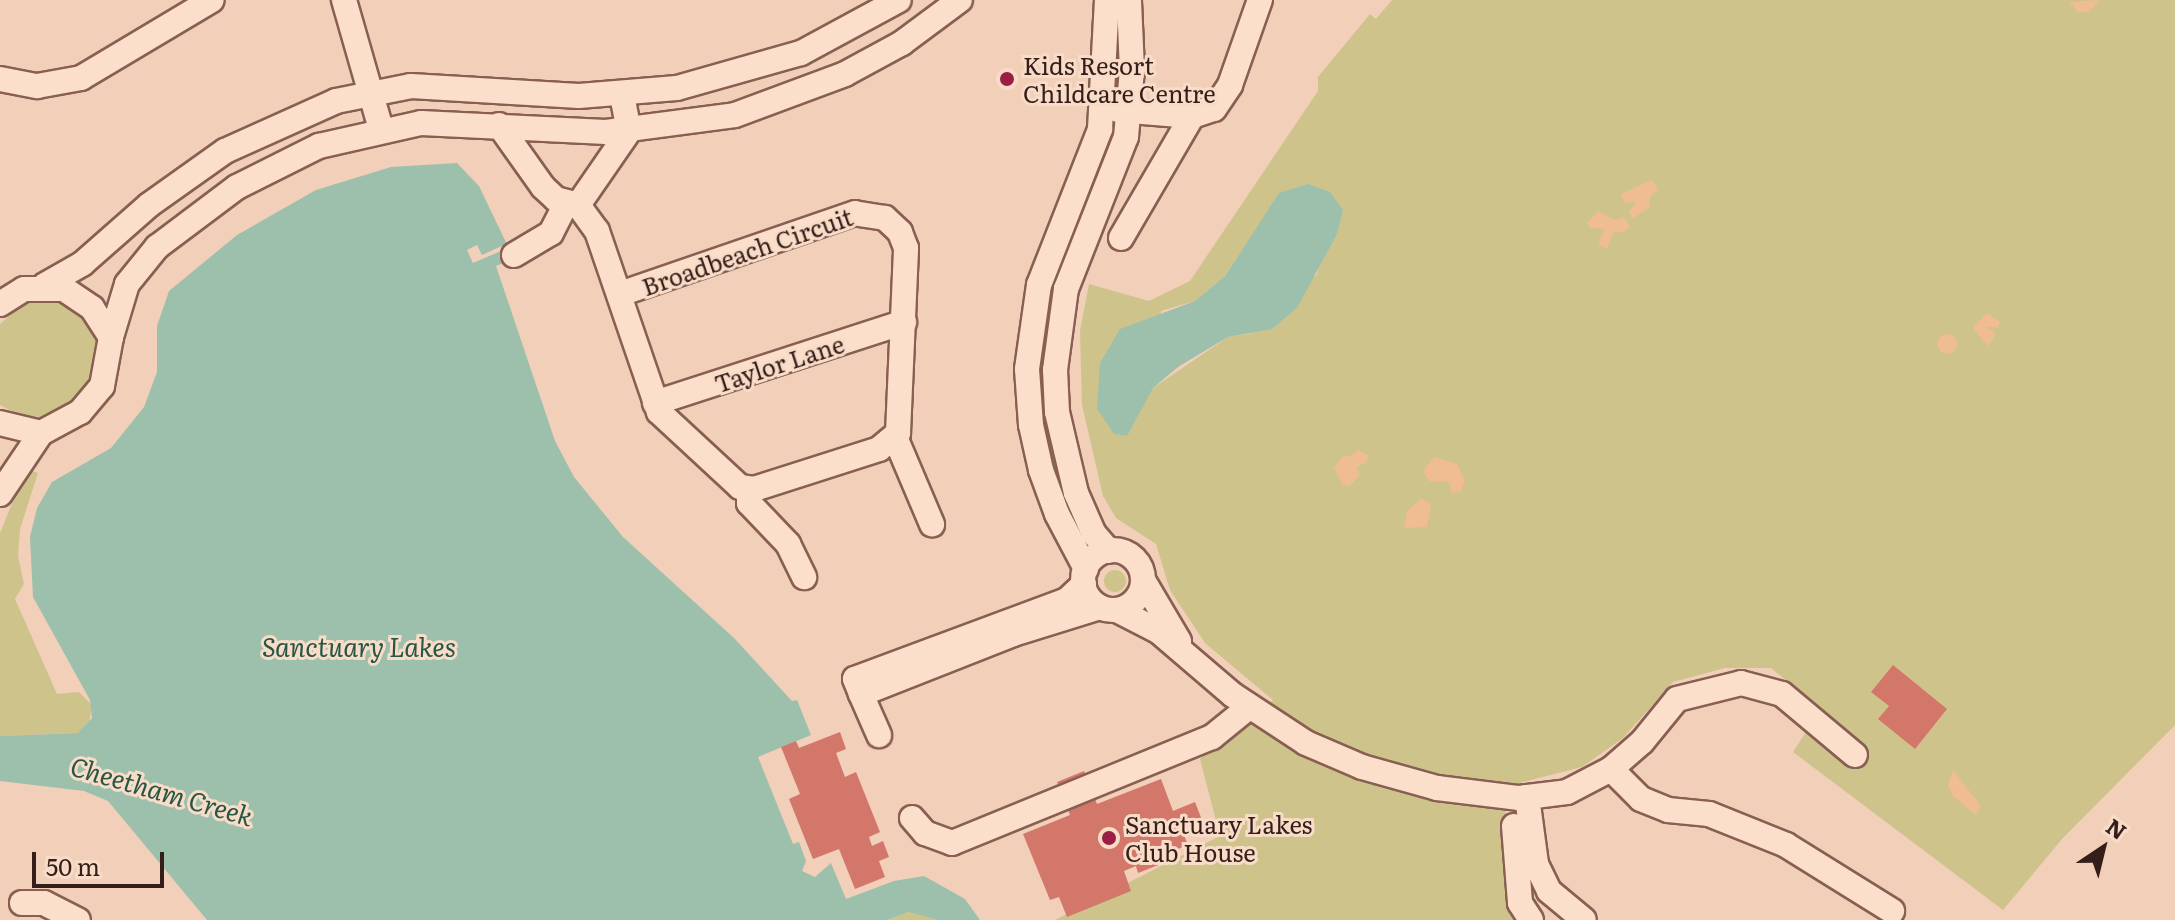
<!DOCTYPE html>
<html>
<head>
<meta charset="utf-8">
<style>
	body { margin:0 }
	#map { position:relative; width:2175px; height:920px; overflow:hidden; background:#f1cfb8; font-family:Literata,serif }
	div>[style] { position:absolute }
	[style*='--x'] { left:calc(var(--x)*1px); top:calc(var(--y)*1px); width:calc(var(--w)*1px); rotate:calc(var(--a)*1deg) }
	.green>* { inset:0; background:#cfc38c }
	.round { border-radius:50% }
	.sand>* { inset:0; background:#f0bc92 }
	.water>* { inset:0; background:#9dc0ac }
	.pier>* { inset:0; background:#f1cfb8 }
	.building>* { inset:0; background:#d3776a }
	.roads { filter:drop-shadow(2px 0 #885f52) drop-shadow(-2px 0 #885f52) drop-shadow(0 2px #885f52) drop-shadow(0 -2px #885f52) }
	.minor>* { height:24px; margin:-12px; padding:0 12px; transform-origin:12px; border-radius:12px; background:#fcdfcb }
	.minor>.ring { margin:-12px; padding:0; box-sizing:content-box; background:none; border:24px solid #fcdfcb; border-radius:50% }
	.dots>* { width:22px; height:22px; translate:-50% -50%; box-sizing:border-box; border:4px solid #f8dcc8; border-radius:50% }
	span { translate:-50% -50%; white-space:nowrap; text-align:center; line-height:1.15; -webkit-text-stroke:6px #f8dcc8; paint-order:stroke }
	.poi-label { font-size:24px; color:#351e19 }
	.left { translate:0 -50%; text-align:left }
	.street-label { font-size:24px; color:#351e19 }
	.water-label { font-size:26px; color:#265745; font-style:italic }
	.north { position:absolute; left:2063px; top:808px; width:80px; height:80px; -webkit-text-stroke:6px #f8dcc8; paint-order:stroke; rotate:35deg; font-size:22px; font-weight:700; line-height:32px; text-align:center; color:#351e19 }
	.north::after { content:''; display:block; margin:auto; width:28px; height:36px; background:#351e19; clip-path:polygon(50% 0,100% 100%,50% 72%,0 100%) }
	.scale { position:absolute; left:32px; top:852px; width:132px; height:36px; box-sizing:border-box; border:4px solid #351e19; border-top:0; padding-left:10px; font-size:24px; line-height:28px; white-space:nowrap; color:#351e19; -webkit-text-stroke:6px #f8dcc8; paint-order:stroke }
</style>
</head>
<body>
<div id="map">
	<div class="green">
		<div style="clip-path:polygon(evenodd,1392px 0,2175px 0,2175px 725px,2062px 839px,2003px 910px,1793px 752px,1821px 709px,1771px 668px,1725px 668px,1673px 682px,1623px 738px,1582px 767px,1507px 786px,1505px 821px,1526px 920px,1055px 920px,1220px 836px,1200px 759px,1273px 700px,1205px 643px,1170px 590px,1156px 544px,1116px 518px,1103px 496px,1082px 405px,1080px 331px,1089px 284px,1149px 301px,1190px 281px,1318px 91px,1318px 77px,1370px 14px,1376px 19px,1392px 0,1337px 234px,1323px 251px,1317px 274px,1252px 333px,1228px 337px,1153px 388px,1161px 311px,1195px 301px,1225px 276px,1248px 241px,1337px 234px)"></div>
		<div style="clip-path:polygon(48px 295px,79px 305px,98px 338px,99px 350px,87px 384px,71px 403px,42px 417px,21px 416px,0 405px,0 324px,27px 301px)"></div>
		<div style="clip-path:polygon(26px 469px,38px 473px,20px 529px,18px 556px,24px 584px,15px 599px,57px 694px,79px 692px,92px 705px,89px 724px,78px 733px,0 736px,0 533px)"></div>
		<div class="round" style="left:1104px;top:570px;width:22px;height:22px"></div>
		<div style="clip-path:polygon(909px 912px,919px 912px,938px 920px,887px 920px)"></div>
	</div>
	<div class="sand">
		<div style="clip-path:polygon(2099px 0,2089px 12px,2078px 12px,2069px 2px)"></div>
		<div style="clip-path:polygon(1652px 180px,1658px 190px,1650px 197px,1649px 208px,1632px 219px,1629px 211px,1637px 202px,1624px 203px,1621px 194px)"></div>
		<div style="clip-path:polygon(1598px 211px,1614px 220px,1624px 217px,1630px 227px,1622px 233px,1614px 231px,1607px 249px,1598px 244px,1605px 229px,1590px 228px,1587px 223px)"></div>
		<div style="clip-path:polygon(1987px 313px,2000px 322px,1998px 328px,1985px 326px,1996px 333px,1988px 346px,1973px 328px)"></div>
		<div class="round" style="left:1937px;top:334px;width:20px;height:20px"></div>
		<div style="clip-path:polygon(1358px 450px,1368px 455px,1367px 462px,1357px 467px,1359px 476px,1349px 486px,1343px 485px,1334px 468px,1344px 455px,1350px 457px)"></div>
		<div style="clip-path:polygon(1434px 457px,1457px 464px,1465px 481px,1461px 491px,1452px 493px,1449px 482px,1429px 481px,1423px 471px)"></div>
		<div style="clip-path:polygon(1421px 499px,1431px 504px,1427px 527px,1404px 528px,1407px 511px)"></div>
		<div style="clip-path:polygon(1953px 770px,1981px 806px,1976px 815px,1952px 795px,1948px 785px)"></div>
	</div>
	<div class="water">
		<div style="clip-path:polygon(457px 163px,479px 186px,514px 259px,496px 266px,555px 441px,574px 477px,623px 537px,734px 638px,792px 701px,797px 700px,811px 735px,758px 757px,793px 844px,799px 842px,806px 861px,802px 871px,815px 877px,831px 863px,846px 899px,894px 881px,924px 876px,965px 899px,980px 920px,938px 920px,909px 912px,887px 920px,207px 920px,108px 801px,84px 791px,0 781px,0 736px,78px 733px,92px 718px,90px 700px,33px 597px,30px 537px,37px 508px,52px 482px,111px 448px,144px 407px,157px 372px,157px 326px,169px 291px,237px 235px,316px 190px,391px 167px)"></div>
		<div style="clip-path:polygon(1308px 184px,1330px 192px,1343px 210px,1337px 234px,1297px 308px,1272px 329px,1228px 337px,1178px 367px,1153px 388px,1127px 436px,1114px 434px,1097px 409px,1100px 363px,1120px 329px,1195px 301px,1225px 276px,1279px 193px)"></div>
	</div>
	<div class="pier">
		<div style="clip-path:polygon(506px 244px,508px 248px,473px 263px,467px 250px,477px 245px,482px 255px)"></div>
	</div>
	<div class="building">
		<div style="clip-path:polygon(1893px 665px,1947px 709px,1915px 749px,1878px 719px,1889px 706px,1871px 692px)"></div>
		<div style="clip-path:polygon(840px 732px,846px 749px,836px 753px,845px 777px,856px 772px,880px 832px,869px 837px,872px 846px,883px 841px,889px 857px,879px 861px,885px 877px,855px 889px,839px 849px,813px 859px,789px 799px,800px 794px,781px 747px,796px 741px,799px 748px)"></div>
		<div style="clip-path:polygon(1084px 771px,1097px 804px,1161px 779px,1173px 811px,1195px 802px,1202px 820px,1181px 828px,1188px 845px,1163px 855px,1166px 862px,1138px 873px,1136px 866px,1124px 871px,1131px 891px,1067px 917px,1059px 897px,1050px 900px,1023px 834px,1070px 815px,1057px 782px)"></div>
	</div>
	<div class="roads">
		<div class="minor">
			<div style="--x:344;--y:0;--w:134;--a:74"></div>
			<div style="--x:0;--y:79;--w:38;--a:11"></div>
			<div style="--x:37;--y:86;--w:45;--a:-10.3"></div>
			<div style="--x:81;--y:78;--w:152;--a:-30.8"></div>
			<div style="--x:1118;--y:110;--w:74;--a:4.6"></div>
			<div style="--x:1192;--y:116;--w:23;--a:-18"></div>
			<div style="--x:1214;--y:109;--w:29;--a:-56"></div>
			<div style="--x:1230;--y:85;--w:90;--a:-70.6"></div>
			<div style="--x:499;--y:125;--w:76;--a:54.6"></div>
			<div style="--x:543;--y:187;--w:18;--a:43"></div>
			<div style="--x:556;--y:199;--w:23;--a:15"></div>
			<div style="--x:578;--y:205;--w:90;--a:-55.4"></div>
			<div style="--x:629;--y:131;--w:37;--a:-101"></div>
			<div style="--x:578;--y:205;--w:32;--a:54"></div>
			<div style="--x:597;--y:231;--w:191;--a:71.1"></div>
			<div style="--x:659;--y:412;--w:110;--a:42.8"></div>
			<div style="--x:740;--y:487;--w:14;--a:8"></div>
			<div style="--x:754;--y:489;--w:131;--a:-17.7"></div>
			<div style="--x:879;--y:449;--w:25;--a:-40"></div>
			<div style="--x:898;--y:433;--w:185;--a:-87.5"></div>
			<div style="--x:906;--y:248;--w:17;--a:-111"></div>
			<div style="--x:900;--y:232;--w:21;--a:-137"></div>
			<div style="--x:885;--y:218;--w:30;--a:-171"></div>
			<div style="--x:855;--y:213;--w:249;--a:161"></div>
			<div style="--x:1121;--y:238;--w:141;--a:-59.8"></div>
			<div style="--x:514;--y:255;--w:43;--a:-30.7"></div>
			<div style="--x:551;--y:233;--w:33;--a:-63"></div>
			<div style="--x:45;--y:285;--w:43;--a:-29.6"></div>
			<div style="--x:82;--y:264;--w:89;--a:-41.4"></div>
			<div style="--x:149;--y:205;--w:93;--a:-35.4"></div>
			<div style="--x:225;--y:151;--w:122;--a:-24.2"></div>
			<div style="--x:336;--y:101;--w:76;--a:-11.3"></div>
			<div style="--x:411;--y:86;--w:168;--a:3.4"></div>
			<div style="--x:579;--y:96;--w:98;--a:-4.7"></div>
			<div style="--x:677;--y:88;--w:129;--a:-15.8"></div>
			<div style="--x:801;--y:53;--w:111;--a:-28.4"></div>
			<div style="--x:0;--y:304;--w:28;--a:-32"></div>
			<div style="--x:24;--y:289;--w:40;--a:0"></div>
			<div style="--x:64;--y:289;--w:34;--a:34"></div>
			<div style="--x:92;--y:308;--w:35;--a:57"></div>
			<div style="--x:111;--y:337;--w:50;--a:100.4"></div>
			<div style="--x:102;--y:386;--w:34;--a:130"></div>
			<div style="--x:80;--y:412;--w:44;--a:151.7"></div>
			<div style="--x:41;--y:433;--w:42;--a:-166.3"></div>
			<div style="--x:111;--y:337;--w:55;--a:-73.2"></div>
			<div style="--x:127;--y:284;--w:48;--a:-51"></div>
			<div style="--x:157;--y:247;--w:100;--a:-36.9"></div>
			<div style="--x:237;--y:187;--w:92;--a:-26.6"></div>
			<div style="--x:319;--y:146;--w:105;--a:-12.7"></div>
			<div style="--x:421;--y:123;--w:185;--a:2.8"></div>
			<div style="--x:606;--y:132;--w:130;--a:-7.5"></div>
			<div style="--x:735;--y:115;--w:117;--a:-20.4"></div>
			<div style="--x:845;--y:74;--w:65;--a:-28.5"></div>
			<div style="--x:902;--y:43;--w:72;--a:-36.6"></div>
			<div style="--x:655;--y:403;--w:262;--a:-18"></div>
			<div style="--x:895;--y:437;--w:95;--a:67"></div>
			<div style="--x:749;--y:489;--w:14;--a:90"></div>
			<div style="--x:749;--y:503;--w:57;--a:46.4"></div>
			<div style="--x:788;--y:544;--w:37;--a:64"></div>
			<div style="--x:0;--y:494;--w:73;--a:-56.1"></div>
			<div class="ring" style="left:1083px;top:550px;width:36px;height:36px"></div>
			<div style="--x:1109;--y:551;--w:23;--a:-131"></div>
			<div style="--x:1094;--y:534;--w:45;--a:-113.7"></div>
			<div style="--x:1076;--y:493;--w:83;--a:-103.2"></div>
			<div style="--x:1057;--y:412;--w:42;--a:-92.7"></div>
			<div style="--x:1055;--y:370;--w:82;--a:-82.3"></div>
			<div style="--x:1066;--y:289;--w:163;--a:-68.5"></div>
			<div style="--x:1126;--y:137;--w:67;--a:-84.9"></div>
			<div style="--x:1132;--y:70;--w:70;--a:-92.5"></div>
			<div style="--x:1086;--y:569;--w:62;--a:-117.8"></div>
			<div style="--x:1057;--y:514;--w:47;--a:-110"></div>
			<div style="--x:1041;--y:470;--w:46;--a:-102.5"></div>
			<div style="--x:1031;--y:425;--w:56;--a:-94.1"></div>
			<div style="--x:1027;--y:369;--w:85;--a:-81.9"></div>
			<div style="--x:1039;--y:285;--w:168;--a:-68.6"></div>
			<div style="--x:1100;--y:129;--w:129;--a:-86.9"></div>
			<div style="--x:1143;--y:580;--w:71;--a:59.5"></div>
			<div style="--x:1084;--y:584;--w:23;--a:137"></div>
			<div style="--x:1067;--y:600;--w:226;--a:159.6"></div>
			<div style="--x:855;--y:679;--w:16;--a:68"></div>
			<div style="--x:861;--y:694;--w:163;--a:-21.5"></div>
			<div style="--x:1013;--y:634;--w:91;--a:-17.2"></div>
			<div style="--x:1117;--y:610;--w:46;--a:27.1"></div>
			<div style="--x:1158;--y:631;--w:99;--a:40.5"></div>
			<div style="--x:1233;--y:695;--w:87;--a:33.3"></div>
			<div style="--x:1306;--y:743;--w:61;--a:23.2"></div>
			<div style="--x:1362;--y:767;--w:78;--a:15.6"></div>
			<div style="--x:1437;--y:788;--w:83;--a:7"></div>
			<div style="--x:1519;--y:798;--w:48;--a:-7.1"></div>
			<div style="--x:1567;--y:792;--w:50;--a:-27.6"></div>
			<div style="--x:1611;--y:769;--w:41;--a:-41.1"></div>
			<div style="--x:1642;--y:742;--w:55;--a:-50.9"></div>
			<div style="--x:1677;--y:699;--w:66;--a:-14"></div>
			<div style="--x:1741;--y:683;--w:42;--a:15"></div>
			<div style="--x:1782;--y:694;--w:95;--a:39.9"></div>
			<div style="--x:861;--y:694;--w:45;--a:66.3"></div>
			<div style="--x:1611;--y:769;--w:42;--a:45"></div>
			<div style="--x:1641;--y:799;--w:29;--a:22"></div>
			<div style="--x:1668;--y:810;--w:41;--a:5.6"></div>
			<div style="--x:1709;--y:814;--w:83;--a:21.9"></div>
			<div style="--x:1786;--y:845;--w:125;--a:31.9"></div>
			<div style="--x:1527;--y:797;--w:68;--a:82.3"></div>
			<div style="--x:1536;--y:864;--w:30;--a:64"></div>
			<div style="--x:1549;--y:891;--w:45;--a:39.6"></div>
			<div style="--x:912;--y:818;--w:20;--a:49"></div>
			<div style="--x:925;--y:833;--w:29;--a:20"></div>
			<div style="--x:952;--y:843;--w:281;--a:-22.2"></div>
			<div style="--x:1212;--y:737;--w:48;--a:-39"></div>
			<div style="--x:1514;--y:826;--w:77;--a:85.5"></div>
			<div style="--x:1520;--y:903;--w:20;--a:57"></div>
			<div style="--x:22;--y:903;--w:22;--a:0"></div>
			<div style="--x:44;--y:903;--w:38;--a:27"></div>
		</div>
	</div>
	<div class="dots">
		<div style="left:1007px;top:79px;background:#9b1e43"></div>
		<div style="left:1109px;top:838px;background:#9b1e43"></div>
	</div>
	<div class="poi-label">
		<span class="left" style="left:1023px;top:79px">Kids Resort<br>Childcare Centre</span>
		<span class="left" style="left:1125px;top:838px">Sanctuary Lakes<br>Club House</span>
	</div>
	<div class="street-label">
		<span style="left:747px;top:251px;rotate:-19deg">Broadbeach Circuit</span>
		<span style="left:779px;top:363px;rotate:-18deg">Taylor Lane</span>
	</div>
	<div class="water-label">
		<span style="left:359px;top:646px">Sanctuary Lakes</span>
		<span style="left:162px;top:790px;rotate:16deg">Cheetham Creek</span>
	</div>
	<div class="north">N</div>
	<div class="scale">50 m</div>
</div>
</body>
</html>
